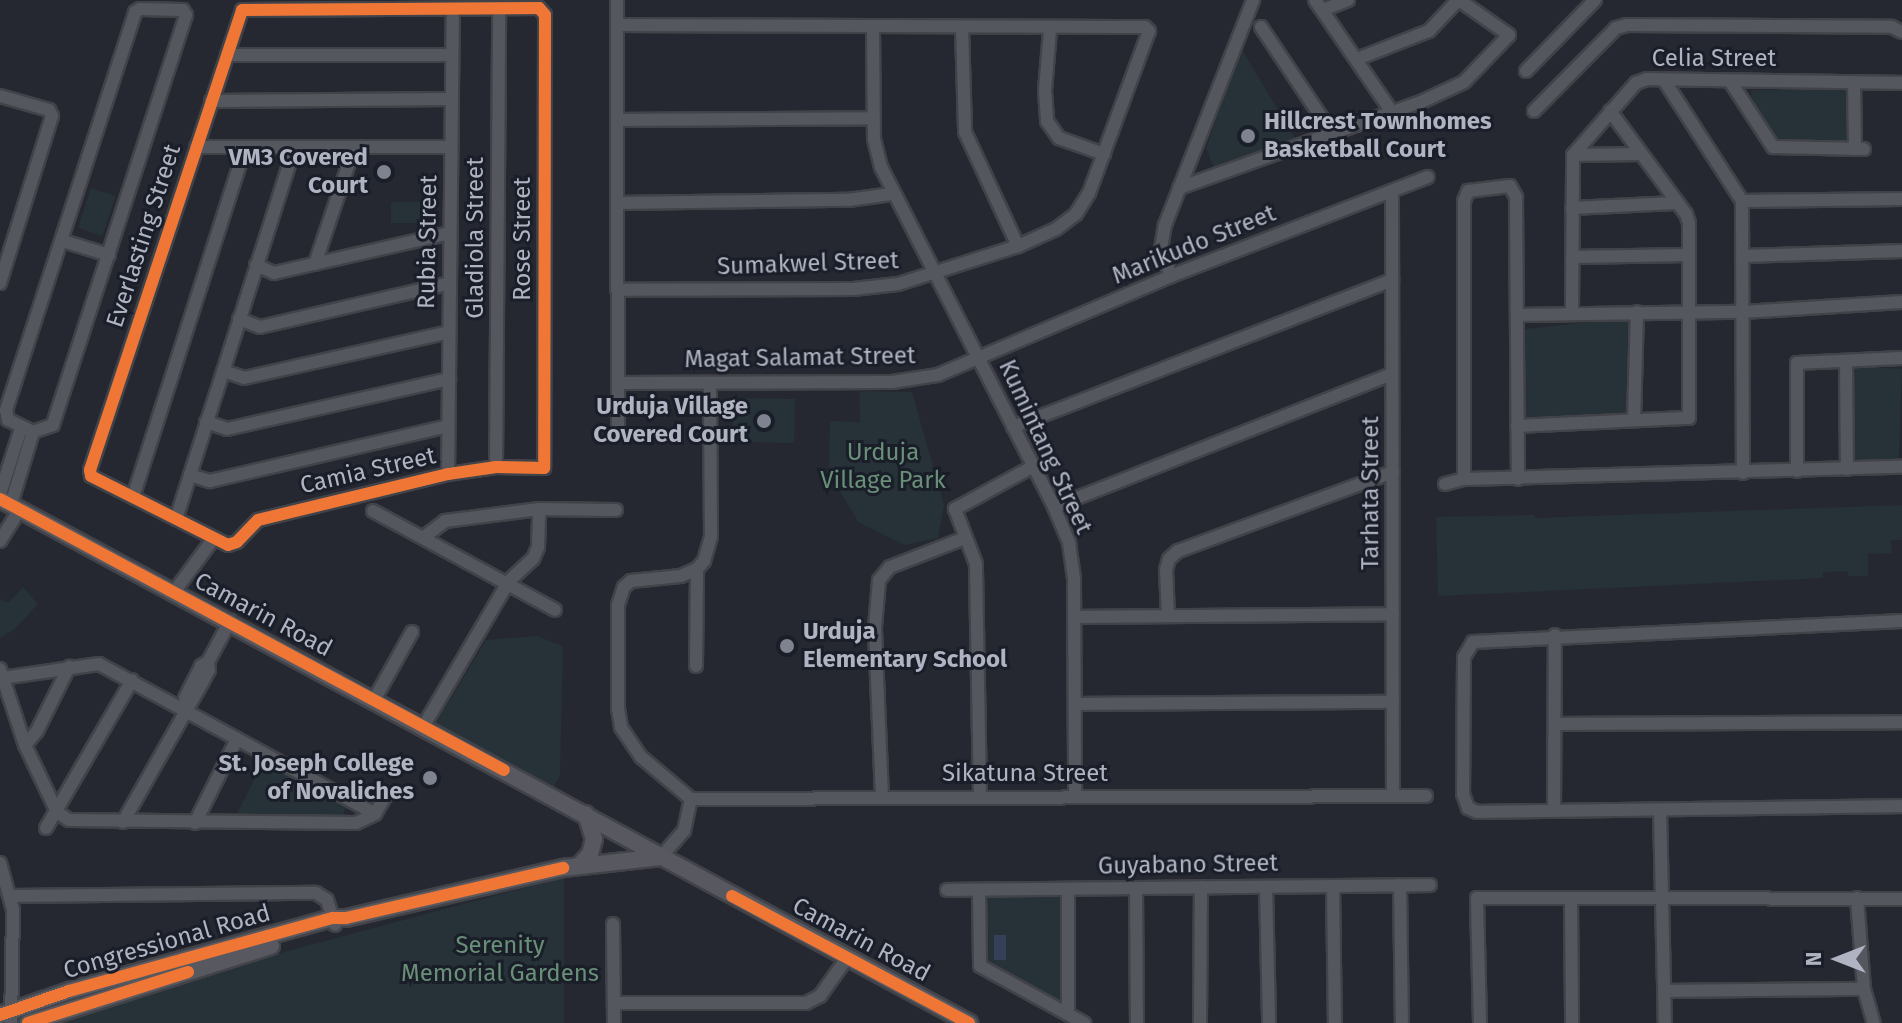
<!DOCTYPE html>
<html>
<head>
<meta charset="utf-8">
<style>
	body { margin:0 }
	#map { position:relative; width:1902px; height:1023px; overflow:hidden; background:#252830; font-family:"Fira Sans",sans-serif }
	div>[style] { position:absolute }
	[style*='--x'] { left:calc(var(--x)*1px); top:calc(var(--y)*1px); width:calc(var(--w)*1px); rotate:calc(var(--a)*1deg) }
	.green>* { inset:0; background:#263237; transform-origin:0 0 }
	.water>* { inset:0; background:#363f58; transform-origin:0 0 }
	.roads { filter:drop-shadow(2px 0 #414349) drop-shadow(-2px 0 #414349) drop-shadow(0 2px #414349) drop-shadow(0 -2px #414349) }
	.minor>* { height:12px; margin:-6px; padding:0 6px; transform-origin:6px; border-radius:6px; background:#55575f }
	.major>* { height:16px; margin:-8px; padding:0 8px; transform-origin:8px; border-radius:8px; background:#585960 }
	.cycleway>* { height:12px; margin:-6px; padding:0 6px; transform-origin:6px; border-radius:6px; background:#f07635 }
	.dots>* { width:22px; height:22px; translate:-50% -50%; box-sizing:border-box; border:4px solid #1a1e29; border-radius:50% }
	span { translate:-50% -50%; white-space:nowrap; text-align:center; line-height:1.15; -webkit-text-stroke:6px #1a1e29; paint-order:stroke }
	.street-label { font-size:24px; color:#afb3c2 }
	.poi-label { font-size:24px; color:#afb3c2; font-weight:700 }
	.left { translate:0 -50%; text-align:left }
	.right { translate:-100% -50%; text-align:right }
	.park-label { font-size:24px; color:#698f78 }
	.north { position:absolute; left:1798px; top:919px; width:80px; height:80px; -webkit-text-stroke:6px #1a1e29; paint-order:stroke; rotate:270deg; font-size:22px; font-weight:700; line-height:32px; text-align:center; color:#afb3c2 }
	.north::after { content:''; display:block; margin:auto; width:28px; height:36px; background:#afb3c2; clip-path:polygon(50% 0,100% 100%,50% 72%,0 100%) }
</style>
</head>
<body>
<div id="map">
	<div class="green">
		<div style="clip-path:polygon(1241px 48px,1298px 143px,1216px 172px,1206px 148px)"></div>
		<div style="clip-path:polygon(1751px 90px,1846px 90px,1847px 145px,1782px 146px,1753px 105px)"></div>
		<div style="left:91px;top:188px;width:26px;height:42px;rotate:18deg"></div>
		<div style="left:391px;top:202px;width:41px;height:21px"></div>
		<div style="clip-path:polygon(1632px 317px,1627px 422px,1516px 429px,1518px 330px)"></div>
		<div style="left:1852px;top:367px;width:50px;height:100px;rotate:2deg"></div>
		<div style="clip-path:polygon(859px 391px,912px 392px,944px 505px,938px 538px,905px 545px,858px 522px,829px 472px,830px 421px,860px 422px)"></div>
		<div style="left:733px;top:398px;width:62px;height:44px;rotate:1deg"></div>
		<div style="clip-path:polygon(1902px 505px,1902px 540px,1891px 540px,1892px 553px,1868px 554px,1868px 576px,1848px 576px,1848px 571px,1823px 572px,1823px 578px,1438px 596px,1436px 517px,1534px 515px,1535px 518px)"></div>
		<div style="clip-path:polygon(23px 587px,38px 604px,16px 628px,0 638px,0 599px,8px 603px)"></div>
		<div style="clip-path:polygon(537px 636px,563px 646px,560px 776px,550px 792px,432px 729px,486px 640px)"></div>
		<div style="clip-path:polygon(264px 761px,346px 805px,343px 817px,235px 817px)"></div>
		<div style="clip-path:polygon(564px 877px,564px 1023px,63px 1023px,63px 1018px,191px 977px)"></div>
		<div style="clip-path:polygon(983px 896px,1062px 896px,1063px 1002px,983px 964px)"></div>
	</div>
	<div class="water">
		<div style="left:994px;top:935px;width:12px;height:25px"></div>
	</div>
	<div class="roads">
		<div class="minor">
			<div style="--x:617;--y:0;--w:427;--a:89.9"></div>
			<div style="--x:1315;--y:0;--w:136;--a:55.5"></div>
			<div style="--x:539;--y:8;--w:9;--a:49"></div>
			<div style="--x:545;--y:15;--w:453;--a:90.1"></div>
			<div style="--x:544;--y:468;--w:48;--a:-178.8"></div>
			<div style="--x:496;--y:467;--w:49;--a:171.7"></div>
			<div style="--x:448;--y:474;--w:195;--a:166.4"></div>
			<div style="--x:258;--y:520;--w:30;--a:134"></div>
			<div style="--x:237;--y:542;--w:9;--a:162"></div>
			<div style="--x:228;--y:545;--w:153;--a:-153.3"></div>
			<div style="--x:91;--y:476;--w:6;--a:-99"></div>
			<div style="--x:90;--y:470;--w:484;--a:-71.7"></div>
			<div style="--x:242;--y:10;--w:297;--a:-0.4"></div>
			<div style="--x:140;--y:9;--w:43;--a:1.3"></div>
			<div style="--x:183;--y:10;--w:6;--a:59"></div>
			<div style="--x:186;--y:15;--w:431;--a:108"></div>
			<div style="--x:53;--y:425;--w:21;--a:161"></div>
			<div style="--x:33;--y:432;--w:28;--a:-154"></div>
			<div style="--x:8;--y:420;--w:10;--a:-101"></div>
			<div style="--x:6;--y:410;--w:418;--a:-72"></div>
			<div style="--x:135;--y:12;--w:6;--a:-31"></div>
			<div style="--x:1323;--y:10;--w:27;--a:-22"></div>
			<div style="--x:617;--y:25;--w:528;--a:0.22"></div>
			<div style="--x:1145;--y:27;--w:6;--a:45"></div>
			<div style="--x:1149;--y:31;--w:173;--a:110.3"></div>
			<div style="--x:1089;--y:193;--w:25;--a:122"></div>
			<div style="--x:1076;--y:214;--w:25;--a:143"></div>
			<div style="--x:1056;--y:229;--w:42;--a:155.9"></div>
			<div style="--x:1018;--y:246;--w:126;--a:162.4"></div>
			<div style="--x:898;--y:284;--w:45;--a:173.7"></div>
			<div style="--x:853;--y:289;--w:235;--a:179.8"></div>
			<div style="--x:873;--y:27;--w:112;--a:89.5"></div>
			<div style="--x:874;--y:139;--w:29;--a:76"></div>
			<div style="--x:881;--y:167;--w:381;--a:63"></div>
			<div style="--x:1054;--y:507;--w:39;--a:67"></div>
			<div style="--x:1069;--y:543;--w:37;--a:82"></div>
			<div style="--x:1074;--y:580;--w:216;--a:89.7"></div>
			<div style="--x:1261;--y:27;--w:128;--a:56.2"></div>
			<div style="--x:962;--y:28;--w:104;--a:88.3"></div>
			<div style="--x:965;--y:132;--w:126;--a:65.1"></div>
			<div style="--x:1050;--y:30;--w:61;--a:94.7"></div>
			<div style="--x:1045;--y:91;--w:30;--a:86"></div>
			<div style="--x:1047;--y:121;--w:21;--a:55"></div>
			<div style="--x:1059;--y:138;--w:48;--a:19.6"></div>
			<div style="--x:227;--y:55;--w:225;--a:0"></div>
			<div style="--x:1357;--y:59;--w:77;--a:-21.3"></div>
			<div style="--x:1429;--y:31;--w:42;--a:-46.9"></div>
			<div style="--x:1526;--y:71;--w:99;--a:-45.8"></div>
			<div style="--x:1664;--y:80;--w:144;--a:57.2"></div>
			<div style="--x:1730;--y:81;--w:79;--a:56.9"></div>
			<div style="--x:1773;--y:147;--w:91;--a:1.3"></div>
			<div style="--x:1854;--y:83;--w:66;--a:89.1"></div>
			<div style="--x:0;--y:96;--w:51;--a:15.9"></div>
			<div style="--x:49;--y:110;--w:7;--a:63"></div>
			<div style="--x:52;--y:116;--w:175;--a:107.3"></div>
			<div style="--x:211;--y:101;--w:241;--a:-0.5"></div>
			<div style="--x:1534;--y:111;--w:117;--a:-45.3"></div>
			<div style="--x:1616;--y:28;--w:11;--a:-15"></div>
			<div style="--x:1627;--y:25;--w:265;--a:0.4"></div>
			<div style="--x:1892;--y:27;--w:11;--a:27"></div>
			<div style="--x:618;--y:120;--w:255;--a:-0.4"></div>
			<div style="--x:196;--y:147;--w:255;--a:0"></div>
			<div style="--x:1573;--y:155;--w:68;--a:-0.8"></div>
			<div style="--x:1179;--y:188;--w:257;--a:-19.6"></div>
			<div style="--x:1421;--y:102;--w:47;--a:-24.9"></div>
			<div style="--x:1464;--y:82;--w:65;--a:-46.2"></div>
			<div style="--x:1509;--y:35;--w:61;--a:-145"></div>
			<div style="--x:1392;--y:191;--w:605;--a:89.91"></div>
			<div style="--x:1742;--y:201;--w:272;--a:89.8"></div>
			<div style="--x:1742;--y:201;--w:160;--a:-0.7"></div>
			<div style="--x:619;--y:203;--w:229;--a:-0.8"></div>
			<div style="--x:848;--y:200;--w:44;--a:-7.8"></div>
			<div style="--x:1572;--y:208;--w:103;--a:-2.8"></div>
			<div style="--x:63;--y:241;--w:48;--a:16.9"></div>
			<div style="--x:1743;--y:256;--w:159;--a:-1.8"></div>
			<div style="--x:1572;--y:257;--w:115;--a:-1"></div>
			<div style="--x:315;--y:264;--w:122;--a:-71.4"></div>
			<div style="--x:256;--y:265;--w:20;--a:24"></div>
			<div style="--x:274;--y:273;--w:180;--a:-12.8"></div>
			<div style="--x:1171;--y:276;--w:29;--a:-110"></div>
			<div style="--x:1161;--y:249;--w:24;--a:-81"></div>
			<div style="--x:1165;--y:225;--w:242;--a:-68.6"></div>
			<div style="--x:1572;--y:312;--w:157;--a:-89.6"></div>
			<div style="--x:1573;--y:155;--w:96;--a:-48.8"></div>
			<div style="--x:1636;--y:83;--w:12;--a:-20"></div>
			<div style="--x:1647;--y:79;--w:255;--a:0.9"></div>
			<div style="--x:1517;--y:315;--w:226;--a:-0.8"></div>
			<div style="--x:1743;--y:312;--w:159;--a:-3.6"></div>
			<div style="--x:239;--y:319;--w:22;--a:21"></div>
			<div style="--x:260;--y:327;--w:195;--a:-13"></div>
			<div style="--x:1846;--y:361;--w:108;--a:89.5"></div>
			<div style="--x:223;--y:371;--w:22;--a:18"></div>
			<div style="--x:244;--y:378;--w:210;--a:-12.6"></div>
			<div style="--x:618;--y:383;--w:274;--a:-0.2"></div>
			<div style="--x:892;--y:382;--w:47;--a:-8.7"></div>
			<div style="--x:938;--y:375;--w:253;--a:-23"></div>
			<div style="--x:1171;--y:276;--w:275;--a:-21.1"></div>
			<div style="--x:1634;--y:419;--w:107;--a:-88.4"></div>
			<div style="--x:206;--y:422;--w:22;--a:18"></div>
			<div style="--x:227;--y:429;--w:228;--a:-12.7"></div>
			<div style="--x:1517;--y:426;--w:172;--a:-2.7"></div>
			<div style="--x:1689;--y:418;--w:195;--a:-90"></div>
			<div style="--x:1689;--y:223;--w:9;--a:-108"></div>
			<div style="--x:1686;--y:214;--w:128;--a:-126.4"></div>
			<div style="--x:1013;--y:427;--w:407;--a:-21.2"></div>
			<div style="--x:496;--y:467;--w:459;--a:-89.6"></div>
			<div style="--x:1797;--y:471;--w:108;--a:-90"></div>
			<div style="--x:1797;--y:363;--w:105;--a:-2.7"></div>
			<div style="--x:448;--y:474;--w:465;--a:-89.4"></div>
			<div style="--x:190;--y:475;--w:21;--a:17"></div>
			<div style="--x:210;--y:481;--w:244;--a:-13"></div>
			<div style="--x:1464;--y:479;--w:278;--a:-90"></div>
			<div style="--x:1464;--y:201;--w:11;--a:-68"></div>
			<div style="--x:1468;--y:191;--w:42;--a:-6.8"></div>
			<div style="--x:1510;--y:186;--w:13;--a:61"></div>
			<div style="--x:1516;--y:197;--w:282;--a:89.6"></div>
			<div style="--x:1445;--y:484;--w:20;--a:-15"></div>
			<div style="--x:1464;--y:479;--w:438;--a:-1.6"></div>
			<div style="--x:0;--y:494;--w:69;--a:-72.3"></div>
			<div style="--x:133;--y:497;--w:367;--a:-72.2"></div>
			<div style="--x:11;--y:504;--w:75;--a:-73"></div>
			<div style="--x:1054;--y:507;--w:363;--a:-21.5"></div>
			<div style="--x:373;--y:511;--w:207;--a:28.5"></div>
			<div style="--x:176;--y:519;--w:388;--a:-72.3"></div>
			<div style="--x:424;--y:537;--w:26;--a:-37"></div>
			<div style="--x:445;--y:521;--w:95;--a:-7.3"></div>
			<div style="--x:539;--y:509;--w:77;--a:0.7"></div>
			<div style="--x:0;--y:541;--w:38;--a:-58"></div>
			<div style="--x:174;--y:592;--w:67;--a:-53.5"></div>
			<div style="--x:1168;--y:615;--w:45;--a:-92.5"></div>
			<div style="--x:1166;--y:570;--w:11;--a:-75"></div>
			<div style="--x:1169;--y:559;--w:12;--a:-42"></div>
			<div style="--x:1178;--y:551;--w:229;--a:-20.2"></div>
			<div style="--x:1075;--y:617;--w:318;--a:-0.5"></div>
			<div style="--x:1902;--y:621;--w:430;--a:177.2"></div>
			<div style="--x:1473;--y:642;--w:17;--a:121"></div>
			<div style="--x:1464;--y:657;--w:137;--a:90.4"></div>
			<div style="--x:1463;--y:794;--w:15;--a:70"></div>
			<div style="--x:1468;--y:808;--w:10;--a:24"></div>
			<div style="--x:1477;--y:812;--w:425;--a:-0.8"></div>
			<div style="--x:696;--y:666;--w:97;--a:-89.4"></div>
			<div style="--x:0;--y:669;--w:80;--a:71.8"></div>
			<div style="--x:25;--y:745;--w:74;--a:64.5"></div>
			<div style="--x:57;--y:812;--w:14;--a:34"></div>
			<div style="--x:69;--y:820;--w:287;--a:0.6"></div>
			<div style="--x:356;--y:823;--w:21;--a:-25"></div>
			<div style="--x:375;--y:814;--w:24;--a:-60"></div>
			<div style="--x:2;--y:678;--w:98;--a:-8.2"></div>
			<div style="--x:99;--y:664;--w:314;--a:28.5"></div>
			<div style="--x:185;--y:698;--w:36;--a:-63"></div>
			<div style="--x:201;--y:666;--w:8;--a:-30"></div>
			<div style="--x:374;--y:700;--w:78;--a:-60.8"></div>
			<div style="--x:1075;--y:704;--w:318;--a:-0.4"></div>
			<div style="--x:1555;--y:724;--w:347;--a:-0.3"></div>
			<div style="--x:423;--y:727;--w:169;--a:-59.5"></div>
			<div style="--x:509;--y:581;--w:33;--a:-43"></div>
			<div style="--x:533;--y:559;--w:13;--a:-67"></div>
			<div style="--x:538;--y:547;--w:38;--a:-88"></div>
			<div style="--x:25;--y:745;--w:18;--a:-49"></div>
			<div style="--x:37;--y:731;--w:72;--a:-63.4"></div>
			<div style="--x:882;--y:797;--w:170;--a:-92.4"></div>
			<div style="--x:875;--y:627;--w:47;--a:-85.1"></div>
			<div style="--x:879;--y:580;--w:17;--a:-50"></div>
			<div style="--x:890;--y:567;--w:80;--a:-21.1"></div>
			<div style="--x:980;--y:797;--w:233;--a:-91"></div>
			<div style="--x:976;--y:564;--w:59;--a:-110.9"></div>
			<div style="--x:955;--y:509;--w:88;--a:-28.6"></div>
			<div style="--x:691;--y:799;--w:735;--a:-0.23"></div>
			<div style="--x:691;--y:799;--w:65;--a:-140"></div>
			<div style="--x:641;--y:757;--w:36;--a:-124"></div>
			<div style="--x:621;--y:727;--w:18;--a:-99"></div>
			<div style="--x:618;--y:709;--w:104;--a:-90"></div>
			<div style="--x:618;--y:605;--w:19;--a:-72"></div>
			<div style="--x:624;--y:587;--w:9;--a:-41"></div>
			<div style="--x:631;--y:581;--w:50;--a:-5.7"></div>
			<div style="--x:681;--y:576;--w:17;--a:-24"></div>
			<div style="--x:697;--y:569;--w:11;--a:-49"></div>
			<div style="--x:704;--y:561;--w:26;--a:-74"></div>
			<div style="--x:711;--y:536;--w:153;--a:-90.4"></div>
			<div style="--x:1660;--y:810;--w:213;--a:88.7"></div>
			<div style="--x:1554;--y:811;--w:176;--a:-89.7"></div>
			<div style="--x:123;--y:822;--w:160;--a:-60.4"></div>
			<div style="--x:202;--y:683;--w:15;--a:-62"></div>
			<div style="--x:209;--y:670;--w:8;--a:-97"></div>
			<div style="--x:208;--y:662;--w:47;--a:-61.8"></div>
			<div style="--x:195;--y:823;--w:94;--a:-63.4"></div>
			<div style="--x:46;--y:828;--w:171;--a:-59.8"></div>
			<div style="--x:661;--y:857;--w:35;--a:-49"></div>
			<div style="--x:684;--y:831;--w:33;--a:-78"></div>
			<div style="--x:0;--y:863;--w:49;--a:74.5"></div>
			<div style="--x:13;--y:910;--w:113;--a:91"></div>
			<div style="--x:1400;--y:885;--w:138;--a:89.2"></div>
			<div style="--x:1333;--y:886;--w:137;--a:89.2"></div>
			<div style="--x:1266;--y:887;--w:136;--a:88.7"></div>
			<div style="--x:1136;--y:888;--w:135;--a:89.6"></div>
			<div style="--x:1068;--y:889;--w:125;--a:90"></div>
			<div style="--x:947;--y:890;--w:483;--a:-0.6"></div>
			<div style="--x:979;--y:890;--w:76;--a:89.2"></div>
			<div style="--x:980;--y:966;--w:119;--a:28.7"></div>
			<div style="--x:11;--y:896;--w:305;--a:-0.6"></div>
			<div style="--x:316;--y:893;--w:13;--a:32"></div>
			<div style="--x:327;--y:900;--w:26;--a:72"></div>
			<div style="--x:1857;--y:898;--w:91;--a:85.6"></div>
			<div style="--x:1864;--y:989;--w:35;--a:74"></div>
			<div style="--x:1571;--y:899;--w:124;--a:89.5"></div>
			<div style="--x:613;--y:924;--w:99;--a:89.4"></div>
			<div style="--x:1665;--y:991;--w:199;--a:-0.6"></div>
			<div style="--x:614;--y:1003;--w:192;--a:0"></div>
			<div style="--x:806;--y:1003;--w:16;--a:-27"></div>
			<div style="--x:820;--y:996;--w:47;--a:-54.6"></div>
			<div style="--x:1200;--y:1023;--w:136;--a:-89.6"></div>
			<div style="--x:1480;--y:1023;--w:125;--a:-91.4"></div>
			<div style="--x:1477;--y:898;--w:425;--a:0.1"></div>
		</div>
		<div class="major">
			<div style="--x:0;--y:499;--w:1102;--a:28.4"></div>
			<div style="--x:579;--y:866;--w:16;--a:-47"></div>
			<div style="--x:590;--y:854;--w:16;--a:-75"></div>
			<div style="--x:594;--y:839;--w:26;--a:-108"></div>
			<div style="--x:0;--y:1015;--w:73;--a:-19.2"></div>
			<div style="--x:69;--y:991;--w:274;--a:-15.5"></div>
			<div style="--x:333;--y:918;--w:13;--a:0"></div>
			<div style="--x:346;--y:918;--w:223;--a:-13"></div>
			<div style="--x:563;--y:868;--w:99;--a:-6.4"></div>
			<div style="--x:28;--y:1023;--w:255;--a:-17.6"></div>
		</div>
	</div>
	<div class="cycleway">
		<div style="--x:539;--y:8;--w:9;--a:49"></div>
		<div style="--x:545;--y:15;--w:453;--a:90.1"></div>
		<div style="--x:544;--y:468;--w:48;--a:-178.8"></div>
		<div style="--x:496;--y:467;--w:49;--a:171.7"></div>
		<div style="--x:448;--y:474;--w:195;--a:166.4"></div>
		<div style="--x:258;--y:520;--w:30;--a:134"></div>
		<div style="--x:237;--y:542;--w:9;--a:162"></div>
		<div style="--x:228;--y:545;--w:153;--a:-153.3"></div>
		<div style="--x:91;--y:476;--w:6;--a:-99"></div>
		<div style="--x:90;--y:470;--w:484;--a:-71.7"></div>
		<div style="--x:242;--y:10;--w:297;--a:-0.4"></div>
		<div style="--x:0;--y:499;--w:572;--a:28.27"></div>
		<div style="--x:732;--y:896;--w:269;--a:28.2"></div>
		<div style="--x:0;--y:1015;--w:73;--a:-19.2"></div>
		<div style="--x:69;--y:991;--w:274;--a:-15.5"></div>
		<div style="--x:333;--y:918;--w:13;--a:0"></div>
		<div style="--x:346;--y:918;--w:223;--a:-13"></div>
		<div style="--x:28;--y:1023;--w:168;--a:-17.7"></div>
	</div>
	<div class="dots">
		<div style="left:1248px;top:136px;background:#7f828f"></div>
		<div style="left:384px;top:172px;background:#7f828f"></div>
		<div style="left:764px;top:421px;background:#7f828f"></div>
		<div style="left:787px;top:646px;background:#7f828f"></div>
		<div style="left:430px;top:778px;background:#7f828f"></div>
	</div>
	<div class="street-label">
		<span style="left:1714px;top:59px">Celia Street</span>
		<span style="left:144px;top:236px;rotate:-72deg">Everlasting Street</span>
		<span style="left:476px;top:238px;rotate:-90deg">Gladiola Street</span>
		<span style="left:523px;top:239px;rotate:-90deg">Rose Street</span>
		<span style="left:428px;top:242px;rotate:-89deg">Rubia Street</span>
		<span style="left:1194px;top:245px;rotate:-22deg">Marikudo Street</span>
		<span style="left:808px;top:264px;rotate:-2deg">Sumakwel Street</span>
		<span style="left:800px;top:358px;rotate:-1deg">Magat Salamat Street</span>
		<span style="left:1045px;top:447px;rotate:65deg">Kumintang Street</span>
		<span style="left:368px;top:471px;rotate:-13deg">Camia Street</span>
		<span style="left:1371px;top:493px;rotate:-90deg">Tarhata Street</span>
		<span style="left:263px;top:615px;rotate:28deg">Camarin Road</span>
		<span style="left:1025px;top:774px">Sikatuna Street</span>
		<span style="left:1188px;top:865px;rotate:-1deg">Guyabano Street</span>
		<span style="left:861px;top:940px;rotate:28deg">Camarin Road</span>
		<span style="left:167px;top:942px;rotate:-16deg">Congressional Road</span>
	</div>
	<div class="poi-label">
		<span class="left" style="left:1264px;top:136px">Hillcrest Townhomes<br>Basketball Court</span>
		<span class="right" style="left:368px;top:172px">VM3 Covered<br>Court</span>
		<span class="right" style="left:748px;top:421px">Urduja Village<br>Covered Court</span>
		<span class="left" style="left:803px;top:646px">Urduja<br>Elementary School</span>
		<span class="right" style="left:414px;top:778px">St. Joseph College<br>of Novaliches</span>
	</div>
	<div class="park-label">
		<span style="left:883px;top:467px">Urduja<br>Village Park</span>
		<span style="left:500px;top:960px">Serenity<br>Memorial Gardens</span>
	</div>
	<div class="north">N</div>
</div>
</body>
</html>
